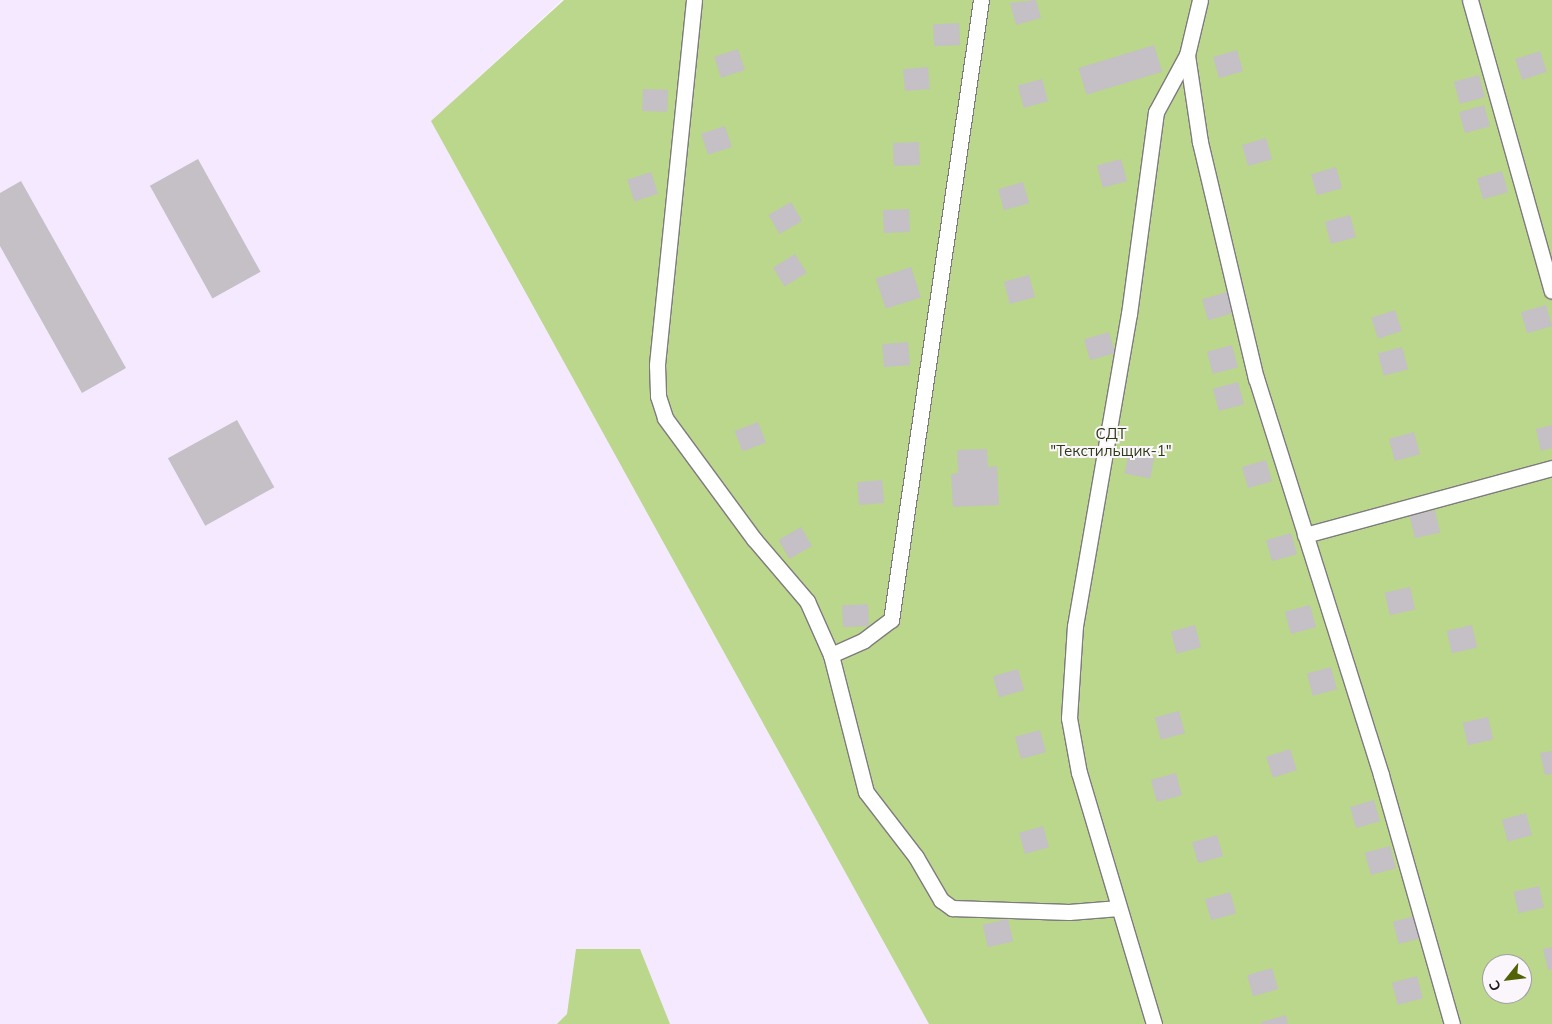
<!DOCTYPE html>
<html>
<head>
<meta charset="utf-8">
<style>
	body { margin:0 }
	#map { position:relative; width:1552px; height:1024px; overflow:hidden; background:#fbf6fc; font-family:Mulish,sans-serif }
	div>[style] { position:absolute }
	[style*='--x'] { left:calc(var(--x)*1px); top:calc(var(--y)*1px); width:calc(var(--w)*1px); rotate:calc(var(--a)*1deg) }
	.industrial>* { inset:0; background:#f4e9fe }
	.green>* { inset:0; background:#bad78b }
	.building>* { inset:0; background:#c4c0c5; transform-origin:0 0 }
	.roads { filter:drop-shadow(1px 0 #7e7a7e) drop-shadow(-1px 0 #7e7a7e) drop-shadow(0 1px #7e7a7e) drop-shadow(0 -1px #7e7a7e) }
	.service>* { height:15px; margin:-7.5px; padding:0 7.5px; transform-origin:7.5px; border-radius:7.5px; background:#fff }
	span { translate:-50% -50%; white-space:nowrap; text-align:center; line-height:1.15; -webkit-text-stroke:4px #fbf6fc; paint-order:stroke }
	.park-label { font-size:15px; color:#2d3b14 }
	.north { position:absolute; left:1482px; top:954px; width:50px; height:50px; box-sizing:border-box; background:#fbf6fc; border:1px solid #a19ea2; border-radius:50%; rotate:241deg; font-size:14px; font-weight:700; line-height:20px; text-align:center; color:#1b191b }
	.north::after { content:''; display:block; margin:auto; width:18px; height:22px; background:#536205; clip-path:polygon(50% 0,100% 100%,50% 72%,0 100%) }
</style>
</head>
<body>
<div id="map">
	<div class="industrial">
		<div style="clip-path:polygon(0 0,562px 0,436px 117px,930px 1024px,0 1024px)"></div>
	</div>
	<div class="green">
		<div style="clip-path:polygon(evenodd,564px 0,1552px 0,1552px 1024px,929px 1024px,431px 121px,564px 0,1492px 964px,1522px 964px,1522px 994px,1492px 994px,1492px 964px)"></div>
		<div style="clip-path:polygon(576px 949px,640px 949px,670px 1024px,557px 1024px,567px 1014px)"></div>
	</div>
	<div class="building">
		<div style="clip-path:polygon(1036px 0,1041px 18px,1016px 25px,1010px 3px)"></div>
		<div style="left:959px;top:23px;width:22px;height:26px;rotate:87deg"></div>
		<div style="left:1154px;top:45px;width:28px;height:79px;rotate:73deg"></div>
		<div style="left:738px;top:49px;width:22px;height:25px;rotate:72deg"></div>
		<div style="left:1237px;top:50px;width:22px;height:25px;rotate:74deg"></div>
		<div style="left:1540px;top:51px;width:22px;height:26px;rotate:72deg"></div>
		<div style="left:928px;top:67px;width:22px;height:25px;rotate:85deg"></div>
		<div style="left:1479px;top:75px;width:23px;height:26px;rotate:75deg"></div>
		<div style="left:1042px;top:79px;width:23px;height:25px;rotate:75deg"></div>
		<div style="left:643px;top:89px;width:25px;height:22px;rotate:2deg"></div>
		<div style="left:1484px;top:105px;width:22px;height:26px;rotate:74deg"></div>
		<div style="left:725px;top:126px;width:22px;height:25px;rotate:72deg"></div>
		<div style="left:1266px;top:138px;width:22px;height:25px;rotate:74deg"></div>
		<div style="left:919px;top:142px;width:23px;height:26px;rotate:88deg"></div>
		<div style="left:198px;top:159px;width:129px;height:55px;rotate:61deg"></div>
		<div style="left:1121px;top:159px;width:23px;height:25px;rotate:75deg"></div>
		<div style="left:1336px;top:167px;width:22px;height:26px;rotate:74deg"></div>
		<div style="left:1502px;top:171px;width:22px;height:26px;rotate:74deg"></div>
		<div style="left:651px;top:172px;width:23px;height:25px;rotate:72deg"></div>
		<div style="clip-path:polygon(21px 181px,126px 368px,82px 393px,0 246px,0 193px)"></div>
		<div style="left:1023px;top:182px;width:22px;height:26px;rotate:74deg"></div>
		<div style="left:791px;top:202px;width:22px;height:26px;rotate:60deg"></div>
		<div style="left:909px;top:209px;width:23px;height:26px;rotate:88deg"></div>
		<div style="left:1350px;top:215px;width:23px;height:26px;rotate:75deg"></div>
		<div style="left:795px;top:254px;width:22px;height:26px;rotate:58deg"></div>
		<div style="left:911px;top:267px;width:32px;height:37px;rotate:72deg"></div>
		<div style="left:1029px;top:275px;width:23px;height:26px;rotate:75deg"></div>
		<div style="left:1227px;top:292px;width:22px;height:26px;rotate:74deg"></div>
		<div style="left:1546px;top:305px;width:22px;height:26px;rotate:74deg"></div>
		<div style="left:1395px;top:310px;width:22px;height:25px;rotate:72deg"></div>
		<div style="left:1109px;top:332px;width:22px;height:26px;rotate:74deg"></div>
		<div style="left:908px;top:342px;width:23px;height:26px;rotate:85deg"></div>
		<div style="left:1232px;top:345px;width:23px;height:26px;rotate:75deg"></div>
		<div style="left:1402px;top:347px;width:23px;height:25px;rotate:75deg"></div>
		<div style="left:1238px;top:382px;width:23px;height:26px;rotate:75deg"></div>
		<div style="left:237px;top:420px;width:77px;height:79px;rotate:61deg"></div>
		<div style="left:758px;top:422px;width:22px;height:25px;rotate:69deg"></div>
		<div style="clip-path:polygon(1552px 425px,1552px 448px,1541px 451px,1536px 429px)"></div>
		<div style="left:1414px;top:432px;width:23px;height:26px;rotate:75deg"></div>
		<div style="clip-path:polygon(987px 449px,988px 467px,997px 466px,999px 505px,953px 507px,951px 474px,958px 473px,957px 450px)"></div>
		<div style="left:1129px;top:451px;width:26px;height:23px;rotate:11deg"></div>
		<div style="left:1266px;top:460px;width:22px;height:25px;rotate:74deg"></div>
		<div style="left:882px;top:480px;width:23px;height:25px;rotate:85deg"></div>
		<div style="left:1435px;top:510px;width:23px;height:26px;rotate:77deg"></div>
		<div style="left:801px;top:527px;width:22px;height:26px;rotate:60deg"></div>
		<div style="left:1291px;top:533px;width:22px;height:26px;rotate:74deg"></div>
		<div style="left:1410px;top:587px;width:23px;height:26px;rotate:77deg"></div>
		<div style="left:868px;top:604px;width:22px;height:26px;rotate:87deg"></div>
		<div style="left:1310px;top:605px;width:23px;height:26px;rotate:75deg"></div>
		<div style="left:1195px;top:625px;width:23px;height:25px;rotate:75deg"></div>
		<div style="left:1472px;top:625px;width:23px;height:26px;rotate:77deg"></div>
		<div style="left:1331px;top:667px;width:23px;height:25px;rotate:75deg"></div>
		<div style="left:1018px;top:669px;width:22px;height:26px;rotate:74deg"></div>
		<div style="left:1179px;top:711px;width:23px;height:25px;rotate:75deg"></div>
		<div style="left:1488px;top:717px;width:23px;height:26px;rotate:77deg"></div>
		<div style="left:1040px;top:730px;width:23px;height:26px;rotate:75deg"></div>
		<div style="left:1290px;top:749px;width:22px;height:25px;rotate:72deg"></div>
		<div style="clip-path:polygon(1552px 751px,1552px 774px,1545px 775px,1540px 753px)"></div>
		<div style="left:1176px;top:773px;width:23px;height:26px;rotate:75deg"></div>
		<div style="left:1374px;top:800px;width:22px;height:25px;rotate:74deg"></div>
		<div style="left:1526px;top:813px;width:23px;height:25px;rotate:75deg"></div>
		<div style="left:1043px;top:826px;width:22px;height:25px;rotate:74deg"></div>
		<div style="left:1217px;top:835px;width:22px;height:26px;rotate:74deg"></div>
		<div style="left:1390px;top:846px;width:23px;height:26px;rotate:75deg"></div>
		<div style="left:1539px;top:886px;width:22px;height:26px;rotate:77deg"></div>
		<div style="left:1230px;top:892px;width:22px;height:26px;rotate:74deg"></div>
		<div style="left:1418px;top:915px;width:23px;height:26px;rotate:75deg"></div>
		<div style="left:1008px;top:919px;width:23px;height:26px;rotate:77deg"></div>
		<div style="clip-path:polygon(1552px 947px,1552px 969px,1548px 970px,1543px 949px)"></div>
		<div style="left:1272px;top:968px;width:22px;height:26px;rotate:74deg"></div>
		<div style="left:1417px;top:976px;width:23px;height:26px;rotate:75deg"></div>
		<div style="clip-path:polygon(1286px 1015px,1288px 1024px,1261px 1024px,1261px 1022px)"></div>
	</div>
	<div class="roads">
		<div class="service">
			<div style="--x:694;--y:0;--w:367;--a:95.8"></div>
			<div style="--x:657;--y:365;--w:31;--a:88"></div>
			<div style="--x:658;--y:396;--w:23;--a:72"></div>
			<div style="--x:665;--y:418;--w:150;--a:53.7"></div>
			<div style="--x:754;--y:539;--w:82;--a:49.5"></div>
			<div style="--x:807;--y:601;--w:59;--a:66"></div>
			<div style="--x:831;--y:655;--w:141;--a:75.7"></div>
			<div style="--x:866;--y:792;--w:82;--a:52.4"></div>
			<div style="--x:916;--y:857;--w:50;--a:59.8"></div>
			<div style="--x:941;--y:900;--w:14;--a:36"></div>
			<div style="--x:952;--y:908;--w:117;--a:2"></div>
			<div style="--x:1069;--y:912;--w:50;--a:-4.6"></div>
			<div style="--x:1200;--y:0;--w:57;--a:103.3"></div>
			<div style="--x:1187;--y:55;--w:88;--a:81.5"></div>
			<div style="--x:1200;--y:142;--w:243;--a:76.7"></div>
			<div style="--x:1256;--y:378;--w:416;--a:72.5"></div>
			<div style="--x:1381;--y:775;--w:259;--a:74.1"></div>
			<div style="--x:1470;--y:0;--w:302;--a:74.3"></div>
			<div style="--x:1305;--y:535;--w:256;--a:-15.2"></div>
			<div style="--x:831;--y:655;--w:36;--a:-24"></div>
			<div style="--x:864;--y:640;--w:34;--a:-37"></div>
			<div style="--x:891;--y:620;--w:626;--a:-81.74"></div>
			<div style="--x:1154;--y:1024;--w:262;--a:-106.6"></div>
			<div style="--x:1079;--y:773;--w:56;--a:-100.3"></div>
			<div style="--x:1069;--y:718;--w:92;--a:-86.3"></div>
			<div style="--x:1075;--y:626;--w:317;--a:-80.2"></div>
			<div style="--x:1129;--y:314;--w:204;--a:-82.4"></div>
			<div style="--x:1156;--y:112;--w:65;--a:-61.5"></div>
		</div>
	</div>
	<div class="park-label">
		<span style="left:1111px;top:442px">СДТ<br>"Текстильщик-1"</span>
	</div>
	<div class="north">С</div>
</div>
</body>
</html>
